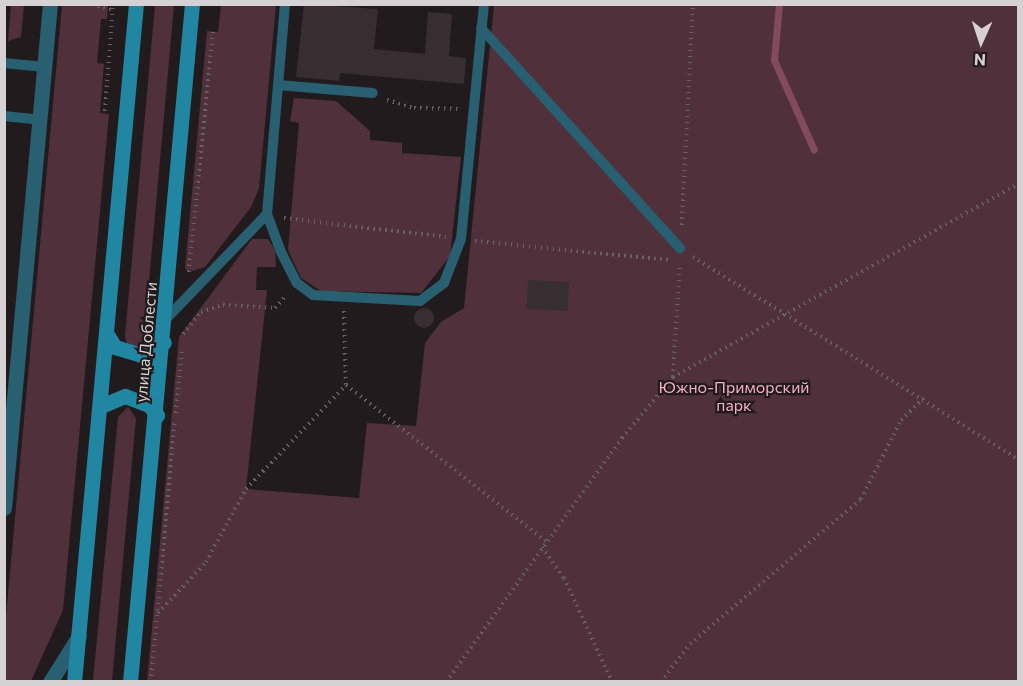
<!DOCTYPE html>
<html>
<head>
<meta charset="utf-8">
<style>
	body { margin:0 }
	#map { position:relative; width:1023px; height:686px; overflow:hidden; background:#221b1d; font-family:Commissioner,sans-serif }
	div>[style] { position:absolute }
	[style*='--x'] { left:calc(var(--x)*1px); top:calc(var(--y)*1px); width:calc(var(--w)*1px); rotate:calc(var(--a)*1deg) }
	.green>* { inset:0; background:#50303a }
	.stream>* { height:7px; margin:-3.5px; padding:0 3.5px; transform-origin:3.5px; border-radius:3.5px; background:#83495d }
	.building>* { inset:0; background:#362e30; transform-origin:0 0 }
	.round { border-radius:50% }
	.path>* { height:4px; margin-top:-2px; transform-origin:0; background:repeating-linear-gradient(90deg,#676162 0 1.5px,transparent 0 6px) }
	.service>* { height:10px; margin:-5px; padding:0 5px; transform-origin:5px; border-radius:5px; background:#296071 }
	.minor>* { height:15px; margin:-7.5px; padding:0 7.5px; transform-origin:7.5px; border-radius:7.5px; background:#296071 }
	.secondary>* { height:15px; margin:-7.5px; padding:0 7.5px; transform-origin:7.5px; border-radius:7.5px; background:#2186a1 }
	span { translate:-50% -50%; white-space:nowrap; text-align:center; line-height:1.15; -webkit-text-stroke:4.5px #221b1d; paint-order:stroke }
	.street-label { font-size:16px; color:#d6d1d2 }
	.park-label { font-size:16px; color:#f6aec5 }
	.frame { position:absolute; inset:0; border:6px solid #d6d1d2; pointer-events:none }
	.north { position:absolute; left:951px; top:12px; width:60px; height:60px; -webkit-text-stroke:4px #221b1d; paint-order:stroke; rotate:183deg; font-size:16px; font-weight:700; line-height:24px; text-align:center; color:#d6d1d2 }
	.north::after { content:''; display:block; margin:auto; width:21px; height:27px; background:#d6d1d2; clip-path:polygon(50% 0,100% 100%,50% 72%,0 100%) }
</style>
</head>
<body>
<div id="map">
	<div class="green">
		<div style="clip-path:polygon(11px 5px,24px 5px,21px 37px,8px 41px)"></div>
		<div style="clip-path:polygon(62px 5px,108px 5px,107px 19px,101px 19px,97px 63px,104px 64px,100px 113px,109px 114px,63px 610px,31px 681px,5px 681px,5px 627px)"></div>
		<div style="clip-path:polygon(155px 5px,174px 5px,144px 337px,138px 347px,127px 344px,125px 336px)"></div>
		<div style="clip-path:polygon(221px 5px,276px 5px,259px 188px,251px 207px,205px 267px,192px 271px,185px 269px,207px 31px,218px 32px)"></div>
		<div style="clip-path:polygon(494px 5px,1018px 5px,1018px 681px,147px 682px,179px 337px,252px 239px,268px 239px,275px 250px,276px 267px,257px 267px,256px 290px,267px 290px,246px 489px,359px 498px,367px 423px,416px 426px,425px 343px,441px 322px,464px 308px)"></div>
		<div style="clip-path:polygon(294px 98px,336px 101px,370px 131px,370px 140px,402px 143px,402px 153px,461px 157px,450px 256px,421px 293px,321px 291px,301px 278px,288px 250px,299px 123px,290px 121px)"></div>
		<div style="clip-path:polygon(128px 407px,136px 418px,112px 681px,93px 681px,118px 417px)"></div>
	</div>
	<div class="stream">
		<div style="--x:779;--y:4;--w:56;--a:95.1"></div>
		<div style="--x:774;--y:60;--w:98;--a:66"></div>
	</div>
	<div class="building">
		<div style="clip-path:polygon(304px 4px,378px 9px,374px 49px,425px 54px,428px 12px,452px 14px,449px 56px,466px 58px,464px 84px,340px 73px,339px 81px,296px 77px)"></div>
		<div style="left:528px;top:280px;width:41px;height:29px;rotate:3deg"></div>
		<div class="round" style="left:414px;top:308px;width:20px;height:20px"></div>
	</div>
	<div class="path">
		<div style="--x:92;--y:4;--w:22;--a:16"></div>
		<div style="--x:1017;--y:4;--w:4;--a:76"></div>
		<div style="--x:387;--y:100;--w:28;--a:17"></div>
		<div style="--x:414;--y:108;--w:45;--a:1.3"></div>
		<div style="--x:105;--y:111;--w:107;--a:-85.7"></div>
		<div style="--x:284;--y:218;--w:163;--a:6.7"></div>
		<div style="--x:682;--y:225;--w:221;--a:-87.2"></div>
		<div style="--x:475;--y:241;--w:196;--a:5.6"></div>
		<div style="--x:693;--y:257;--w:383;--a:31.9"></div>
		<div style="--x:189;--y:272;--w:242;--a:-84.3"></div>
		<div style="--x:344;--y:311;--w:74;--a:88.5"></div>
		<div style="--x:183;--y:334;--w:28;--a:-51"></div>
		<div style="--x:201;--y:312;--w:23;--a:-18"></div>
		<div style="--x:223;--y:305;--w:52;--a:3.3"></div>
		<div style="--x:275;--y:308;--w:18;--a:-49"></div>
		<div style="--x:673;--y:377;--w:114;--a:-86.5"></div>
		<div style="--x:176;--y:413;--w:64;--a:-84.6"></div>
		<div style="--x:542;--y:547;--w:38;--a:55"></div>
		<div style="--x:564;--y:578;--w:115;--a:65.2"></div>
		<div style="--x:158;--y:613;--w:70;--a:-46.7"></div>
		<div style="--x:206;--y:562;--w:83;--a:-61.3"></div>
		<div style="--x:246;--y:489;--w:144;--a:-46.1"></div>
		<div style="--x:346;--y:385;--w:254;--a:38"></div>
		<div style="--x:151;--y:682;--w:263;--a:-84.8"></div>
		<div style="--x:446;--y:682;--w:301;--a:-54.2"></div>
		<div style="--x:622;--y:438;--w:80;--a:-50.1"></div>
		<div style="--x:673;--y:377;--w:395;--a:-29.2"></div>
		<div style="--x:661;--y:682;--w:48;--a:-52.7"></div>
		<div style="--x:690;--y:644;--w:224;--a:-40.3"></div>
		<div style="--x:861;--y:499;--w:89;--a:-63.1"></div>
		<div style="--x:901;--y:420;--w:32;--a:-44"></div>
	</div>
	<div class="service">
		<div style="--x:285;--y:4;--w:211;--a:94.9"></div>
		<div style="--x:267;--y:214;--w:40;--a:69.8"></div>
		<div style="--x:281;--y:252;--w:35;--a:63"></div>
		<div style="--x:297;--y:283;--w:20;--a:37"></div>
		<div style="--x:313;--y:295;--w:107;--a:3.2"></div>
		<div style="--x:420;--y:301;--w:30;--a:-37"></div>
		<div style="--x:444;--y:283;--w:47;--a:-68.9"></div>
		<div style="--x:461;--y:239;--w:236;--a:-84.4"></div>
		<div style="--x:481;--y:28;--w:297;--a:47.9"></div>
		<div style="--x:4;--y:63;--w:41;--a:5.6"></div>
		<div style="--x:278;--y:85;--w:95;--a:4.8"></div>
		<div style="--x:4;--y:116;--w:36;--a:6"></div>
		<div style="--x:166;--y:319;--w:146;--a:-46.1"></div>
	</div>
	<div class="minor">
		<div style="--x:4;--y:508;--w:506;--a:-84.79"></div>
		<div style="--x:50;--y:682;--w:54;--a:-57.8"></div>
	</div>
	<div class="secondary">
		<div style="--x:108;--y:336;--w:13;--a:58"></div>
		<div style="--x:115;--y:347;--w:27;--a:17"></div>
		<div style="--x:141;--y:355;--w:26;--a:-29"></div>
		<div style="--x:101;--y:406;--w:26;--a:-23"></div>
		<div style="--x:125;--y:396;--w:26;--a:21"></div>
		<div style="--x:149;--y:405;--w:13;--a:51"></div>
		<div style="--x:74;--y:682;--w:681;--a:-84.78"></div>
		<div style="--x:130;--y:682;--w:681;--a:-84.78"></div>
	</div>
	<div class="street-label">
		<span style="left:146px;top:342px;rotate:-85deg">улица Доблести</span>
	</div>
	<div class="park-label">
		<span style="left:734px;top:396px">Южно-Приморский<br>парк</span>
	</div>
	<div class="frame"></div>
	<div class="north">N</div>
</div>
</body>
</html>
